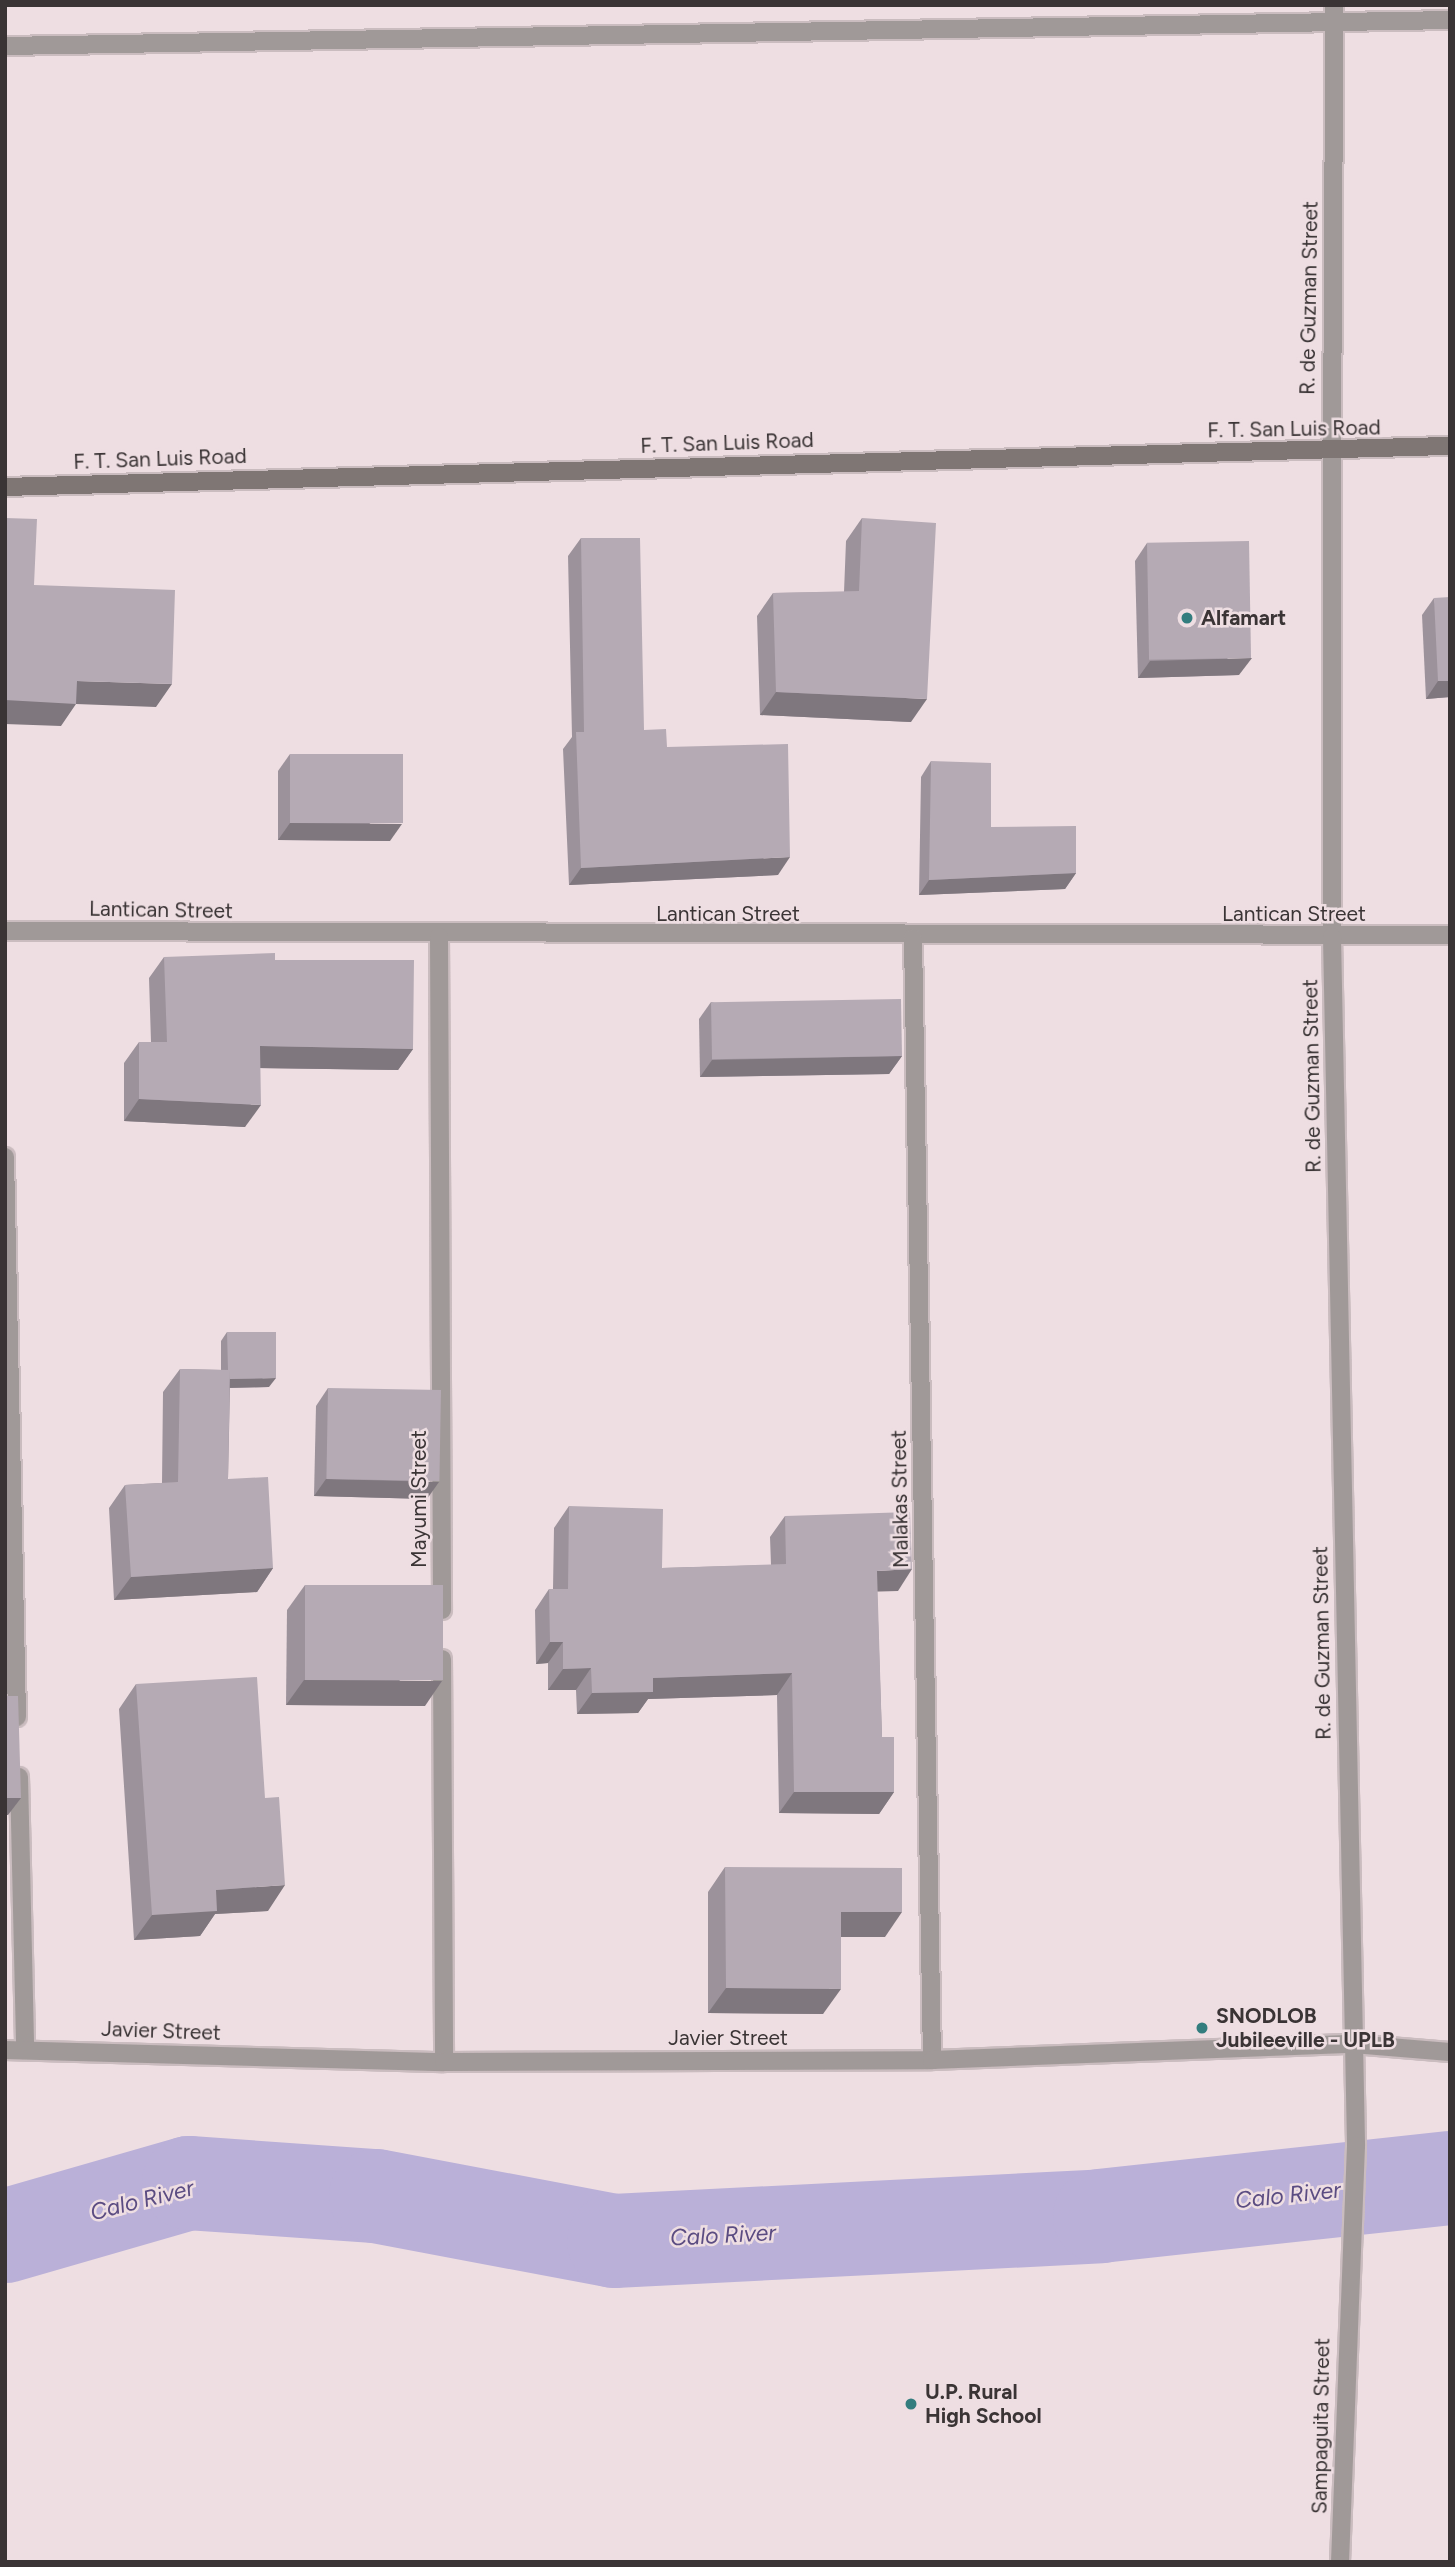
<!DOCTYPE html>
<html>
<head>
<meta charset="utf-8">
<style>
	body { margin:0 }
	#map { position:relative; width:1455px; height:2567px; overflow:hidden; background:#eedee2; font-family:Figtree,sans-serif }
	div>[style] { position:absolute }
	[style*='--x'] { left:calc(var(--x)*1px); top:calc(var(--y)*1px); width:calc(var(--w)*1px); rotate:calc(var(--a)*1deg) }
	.river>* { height:94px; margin:-47px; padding:0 47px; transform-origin:47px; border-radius:47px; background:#bab0d8 }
	.roads { filter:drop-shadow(2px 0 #cabcbf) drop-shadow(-2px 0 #cabcbf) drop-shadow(0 2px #cabcbf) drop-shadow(0 -2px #cabcbf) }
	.minor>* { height:18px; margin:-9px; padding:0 9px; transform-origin:9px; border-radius:9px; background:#a09998 }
	.tertiary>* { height:18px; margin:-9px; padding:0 9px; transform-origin:9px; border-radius:9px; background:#a09998 }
	.secondary>* { height:18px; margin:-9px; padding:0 9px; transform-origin:9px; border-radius:9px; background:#7f7674 }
	.wall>* { inset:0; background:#9c929b }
	.shaded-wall>* { inset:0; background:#7f777e }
	.building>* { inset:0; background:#b5aab4; transform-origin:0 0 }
	.dots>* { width:19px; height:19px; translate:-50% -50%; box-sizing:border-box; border:4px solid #eedee2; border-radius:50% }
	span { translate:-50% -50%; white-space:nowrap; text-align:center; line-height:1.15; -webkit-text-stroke:5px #eedee2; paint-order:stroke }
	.street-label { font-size:21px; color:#3a3435 }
	.poi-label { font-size:21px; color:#3a3435; font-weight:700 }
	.left { translate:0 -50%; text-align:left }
	.water-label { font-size:23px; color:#5b4c82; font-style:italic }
	.frame { position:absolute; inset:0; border:7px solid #3a3435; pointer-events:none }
</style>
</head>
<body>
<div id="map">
	<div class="river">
		<div style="--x:5;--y:2236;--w:191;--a:-16.1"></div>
		<div style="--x:189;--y:2183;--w:187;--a:4"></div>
		<div style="--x:376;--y:2196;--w:242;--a:10.7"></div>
		<div style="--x:614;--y:2241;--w:487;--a:-2.9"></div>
		<div style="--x:1100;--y:2216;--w:352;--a:-6.2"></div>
	</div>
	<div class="roads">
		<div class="minor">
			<div style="--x:5;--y:46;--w:1445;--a:-1.03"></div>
			<div style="--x:1332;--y:453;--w:448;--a:-89.7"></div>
			<div style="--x:5;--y:931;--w:1445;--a:0.16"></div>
			<div style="--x:439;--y:937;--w:673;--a:89.74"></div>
			<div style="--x:913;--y:938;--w:1122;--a:89.03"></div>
			<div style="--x:5;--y:1157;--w:560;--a:88.77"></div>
			<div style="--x:442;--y:1659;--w:403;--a:89.7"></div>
			<div style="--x:19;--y:1777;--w:273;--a:88.7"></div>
			<div style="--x:5;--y:2050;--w:439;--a:1.6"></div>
			<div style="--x:444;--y:2062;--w:488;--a:-0.2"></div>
			<div style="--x:932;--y:2060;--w:421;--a:-2.2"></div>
			<div style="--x:1353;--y:2044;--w:97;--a:4.7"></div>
		</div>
		<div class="tertiary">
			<div style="--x:1332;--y:453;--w:484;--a:90"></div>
			<div style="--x:1332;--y:937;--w:1209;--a:88.86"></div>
			<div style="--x:1356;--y:2146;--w:416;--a:92.2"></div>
		</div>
		<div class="secondary">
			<div style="--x:5;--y:487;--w:1446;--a:-1.63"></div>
		</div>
	</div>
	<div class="wall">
		<div style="clip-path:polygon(862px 518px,911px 722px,760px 715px,757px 616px,773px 593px,844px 592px,846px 541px)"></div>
		<div style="clip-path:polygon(581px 538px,644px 730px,667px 747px,778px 875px,569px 885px,563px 749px,572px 737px,568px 556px)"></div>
		<div style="clip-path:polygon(1147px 543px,1239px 675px,1138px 678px,1135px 561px)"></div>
		<div style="clip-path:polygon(1434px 598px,1450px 697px,1426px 699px,1422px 615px)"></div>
		<div style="clip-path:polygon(290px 754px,390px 841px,278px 840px,278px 771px)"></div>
		<div style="clip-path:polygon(931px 761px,991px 827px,1076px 873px,1065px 889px,919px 895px,921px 777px)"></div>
		<div style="clip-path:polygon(164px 957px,275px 960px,413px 1049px,398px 1070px,260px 1068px,245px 1127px,124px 1121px,124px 1063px,139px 1042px,151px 1042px,149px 978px)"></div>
		<div style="clip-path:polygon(711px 1002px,902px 1056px,889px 1074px,700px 1077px,699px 1019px)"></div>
		<div style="clip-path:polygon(227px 1332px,269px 1387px,230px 1388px,228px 1479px,273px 1568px,257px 1592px,114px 1600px,109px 1508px,125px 1485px,162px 1483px,163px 1392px,180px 1369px,221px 1370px,221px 1341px)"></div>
		<div style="clip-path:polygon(328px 1388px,427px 1499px,314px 1496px,316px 1406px)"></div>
		<div style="clip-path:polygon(569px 1506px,662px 1568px,771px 1565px,770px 1537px,785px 1516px,898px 1591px,877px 1591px,882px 1737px,894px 1792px,879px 1814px,779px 1813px,777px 1695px,648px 1699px,638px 1713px,577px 1714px,576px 1690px,548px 1690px,548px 1663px,536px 1664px,535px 1610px,549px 1589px,553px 1589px,554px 1528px)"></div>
		<div style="clip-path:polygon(305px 1585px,425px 1706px,286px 1705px,287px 1610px)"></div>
		<div style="clip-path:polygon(136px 1684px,268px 1911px,215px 1914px,200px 1936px,134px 1940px,119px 1709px)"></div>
		<div style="clip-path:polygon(725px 1867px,885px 1937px,841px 1937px,823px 2014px,708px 2013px,708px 1892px)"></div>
	</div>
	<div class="shaded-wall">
		<div style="clip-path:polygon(1252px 658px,1239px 675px,1138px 678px,1150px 661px)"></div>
		<div style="clip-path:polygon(77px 681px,172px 684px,156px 707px,76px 704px,61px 726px,5px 724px,5px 700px)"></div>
		<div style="clip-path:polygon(1438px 681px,1450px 681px,1450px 697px,1426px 699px)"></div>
		<div style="clip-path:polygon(776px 692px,927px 699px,911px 722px,760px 715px)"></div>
		<div style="clip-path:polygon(290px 823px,402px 824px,390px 841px,278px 840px)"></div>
		<div style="clip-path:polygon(790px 857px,778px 875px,569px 885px,581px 868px)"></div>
		<div style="clip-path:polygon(1076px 873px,1065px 889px,919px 895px,929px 880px)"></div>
		<div style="clip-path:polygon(260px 1046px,413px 1049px,398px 1070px,245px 1068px)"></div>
		<div style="clip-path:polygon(902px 1056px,889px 1074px,700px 1077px,712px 1060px)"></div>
		<div style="clip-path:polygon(139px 1099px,261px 1105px,245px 1127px,124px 1121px)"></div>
		<div style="clip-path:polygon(276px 1378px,269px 1387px,222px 1388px,228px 1379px)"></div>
		<div style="clip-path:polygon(326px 1479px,439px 1482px,427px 1499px,314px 1496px)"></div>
		<div style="clip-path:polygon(273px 1568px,257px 1592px,114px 1600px,131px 1577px)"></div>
		<div style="clip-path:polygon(912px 1569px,898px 1591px,862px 1592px,877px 1571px)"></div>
		<div style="clip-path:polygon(550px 1642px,563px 1642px,548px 1663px,536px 1664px)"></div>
		<div style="clip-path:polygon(591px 1668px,576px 1690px,548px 1690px,563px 1669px)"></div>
		<div style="clip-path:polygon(792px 1673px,777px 1695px,648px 1699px,638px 1713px,577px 1714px,592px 1693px,653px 1678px)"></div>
		<div style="clip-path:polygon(304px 1680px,442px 1681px,425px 1706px,286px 1705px)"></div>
		<div style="clip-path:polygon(794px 1792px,894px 1792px,879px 1814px,779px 1813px)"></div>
		<div style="clip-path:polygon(5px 1798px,21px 1798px,8px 1815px,5px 1815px)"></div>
		<div style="clip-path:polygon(285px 1885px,268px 1911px,215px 1914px,200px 1936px,134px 1940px,152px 1915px,216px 1890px)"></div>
		<div style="clip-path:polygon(841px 1912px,902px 1912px,885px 1937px,823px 1937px)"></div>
		<div style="clip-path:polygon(726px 1988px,841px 1989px,823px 2014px,708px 2013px)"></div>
	</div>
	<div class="building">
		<div style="clip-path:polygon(5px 518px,37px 519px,34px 585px,175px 590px,172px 684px,77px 681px,76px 704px,5px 700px)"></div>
		<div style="clip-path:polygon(862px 518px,936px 523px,927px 699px,776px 692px,773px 593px,859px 591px)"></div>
		<div style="clip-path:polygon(581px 538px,640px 538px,644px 730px,666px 729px,667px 747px,788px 744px,790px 857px,581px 868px,576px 732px,584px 732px)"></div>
		<div style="left:1249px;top:541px;width:117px;height:102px;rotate:89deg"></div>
		<div style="clip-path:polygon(1450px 597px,1450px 681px,1438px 681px,1434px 598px)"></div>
		<div style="left:290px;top:754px;width:113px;height:69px"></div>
		<div style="clip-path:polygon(931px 761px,991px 763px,991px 827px,1076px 826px,1076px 873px,929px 880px)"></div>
		<div style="clip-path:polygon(275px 953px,275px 960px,414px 960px,413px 1049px,260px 1046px,261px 1105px,139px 1099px,139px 1042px,167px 1042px,164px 957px)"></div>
		<div style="left:901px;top:999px;width:57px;height:190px;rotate:89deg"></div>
		<div style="clip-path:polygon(227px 1332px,276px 1332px,276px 1378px,230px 1379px,230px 1370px,228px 1370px)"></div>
		<div style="clip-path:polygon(180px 1369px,230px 1370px,228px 1479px,268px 1477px,273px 1568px,131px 1577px,125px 1485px,178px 1482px)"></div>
		<div style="left:328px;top:1388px;width:113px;height:91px;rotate:1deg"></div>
		<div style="clip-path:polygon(569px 1506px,663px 1509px,662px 1568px,786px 1564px,785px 1516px,910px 1512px,912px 1569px,877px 1571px,882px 1737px,894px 1737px,894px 1792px,794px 1792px,792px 1673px,653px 1678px,653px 1692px,592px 1693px,591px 1668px,563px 1669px,563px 1642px,550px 1642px,549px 1589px,568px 1589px)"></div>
		<div style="left:305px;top:1585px;width:138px;height:95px"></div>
		<div style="clip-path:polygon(257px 1677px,265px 1798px,279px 1797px,285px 1885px,216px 1890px,217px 1911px,152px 1915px,136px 1684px)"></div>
		<div style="clip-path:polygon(5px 1696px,18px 1696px,21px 1798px,5px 1798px)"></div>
		<div style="clip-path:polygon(725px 1867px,902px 1868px,902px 1912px,841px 1912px,841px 1989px,726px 1988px)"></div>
	</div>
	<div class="dots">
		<div style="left:1187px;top:618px;background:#337d7e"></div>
		<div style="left:1202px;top:2028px;background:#337d7e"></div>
		<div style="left:911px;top:2404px;background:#337d7e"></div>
	</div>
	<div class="street-label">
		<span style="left:1309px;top:298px;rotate:-89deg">R. de Guzman Street</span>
		<span style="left:1294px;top:429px;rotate:-1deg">F. T. San Luis Road</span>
		<span style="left:727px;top:443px;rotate:-2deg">F. T. San Luis Road</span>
		<span style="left:160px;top:459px;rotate:-2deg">F. T. San Luis Road</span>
		<span style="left:161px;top:910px;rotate:1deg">Lantican Street</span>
		<span style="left:728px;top:914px">Lantican Street</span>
		<span style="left:1294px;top:914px">Lantican Street</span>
		<span style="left:1312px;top:1076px;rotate:-91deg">R. de Guzman Street</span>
		<span style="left:419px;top:1499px;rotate:-90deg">Mayumi Street</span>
		<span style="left:900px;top:1499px;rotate:-91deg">Malakas Street</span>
		<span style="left:1322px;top:1643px;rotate:-91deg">R. de Guzman Street</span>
		<span style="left:161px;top:2031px;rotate:2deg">Javier Street</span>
		<span style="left:728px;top:2038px">Javier Street</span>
		<span style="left:1321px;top:2426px;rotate:-89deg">Sampaguita Street</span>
	</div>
	<div class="poi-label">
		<span class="left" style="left:1201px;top:618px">Alfamart</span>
		<span class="left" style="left:1216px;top:2028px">SNODLOB<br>Jubileeville - UPLB</span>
		<span class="left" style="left:925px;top:2404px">U.P. Rural<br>High School</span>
	</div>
	<div class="water-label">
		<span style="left:1288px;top:2195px;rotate:-6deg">Calo River</span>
		<span style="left:142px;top:2200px;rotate:-14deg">Calo River</span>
		<span style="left:723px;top:2235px;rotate:-3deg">Calo River</span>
	</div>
	<div class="frame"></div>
</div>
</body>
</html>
